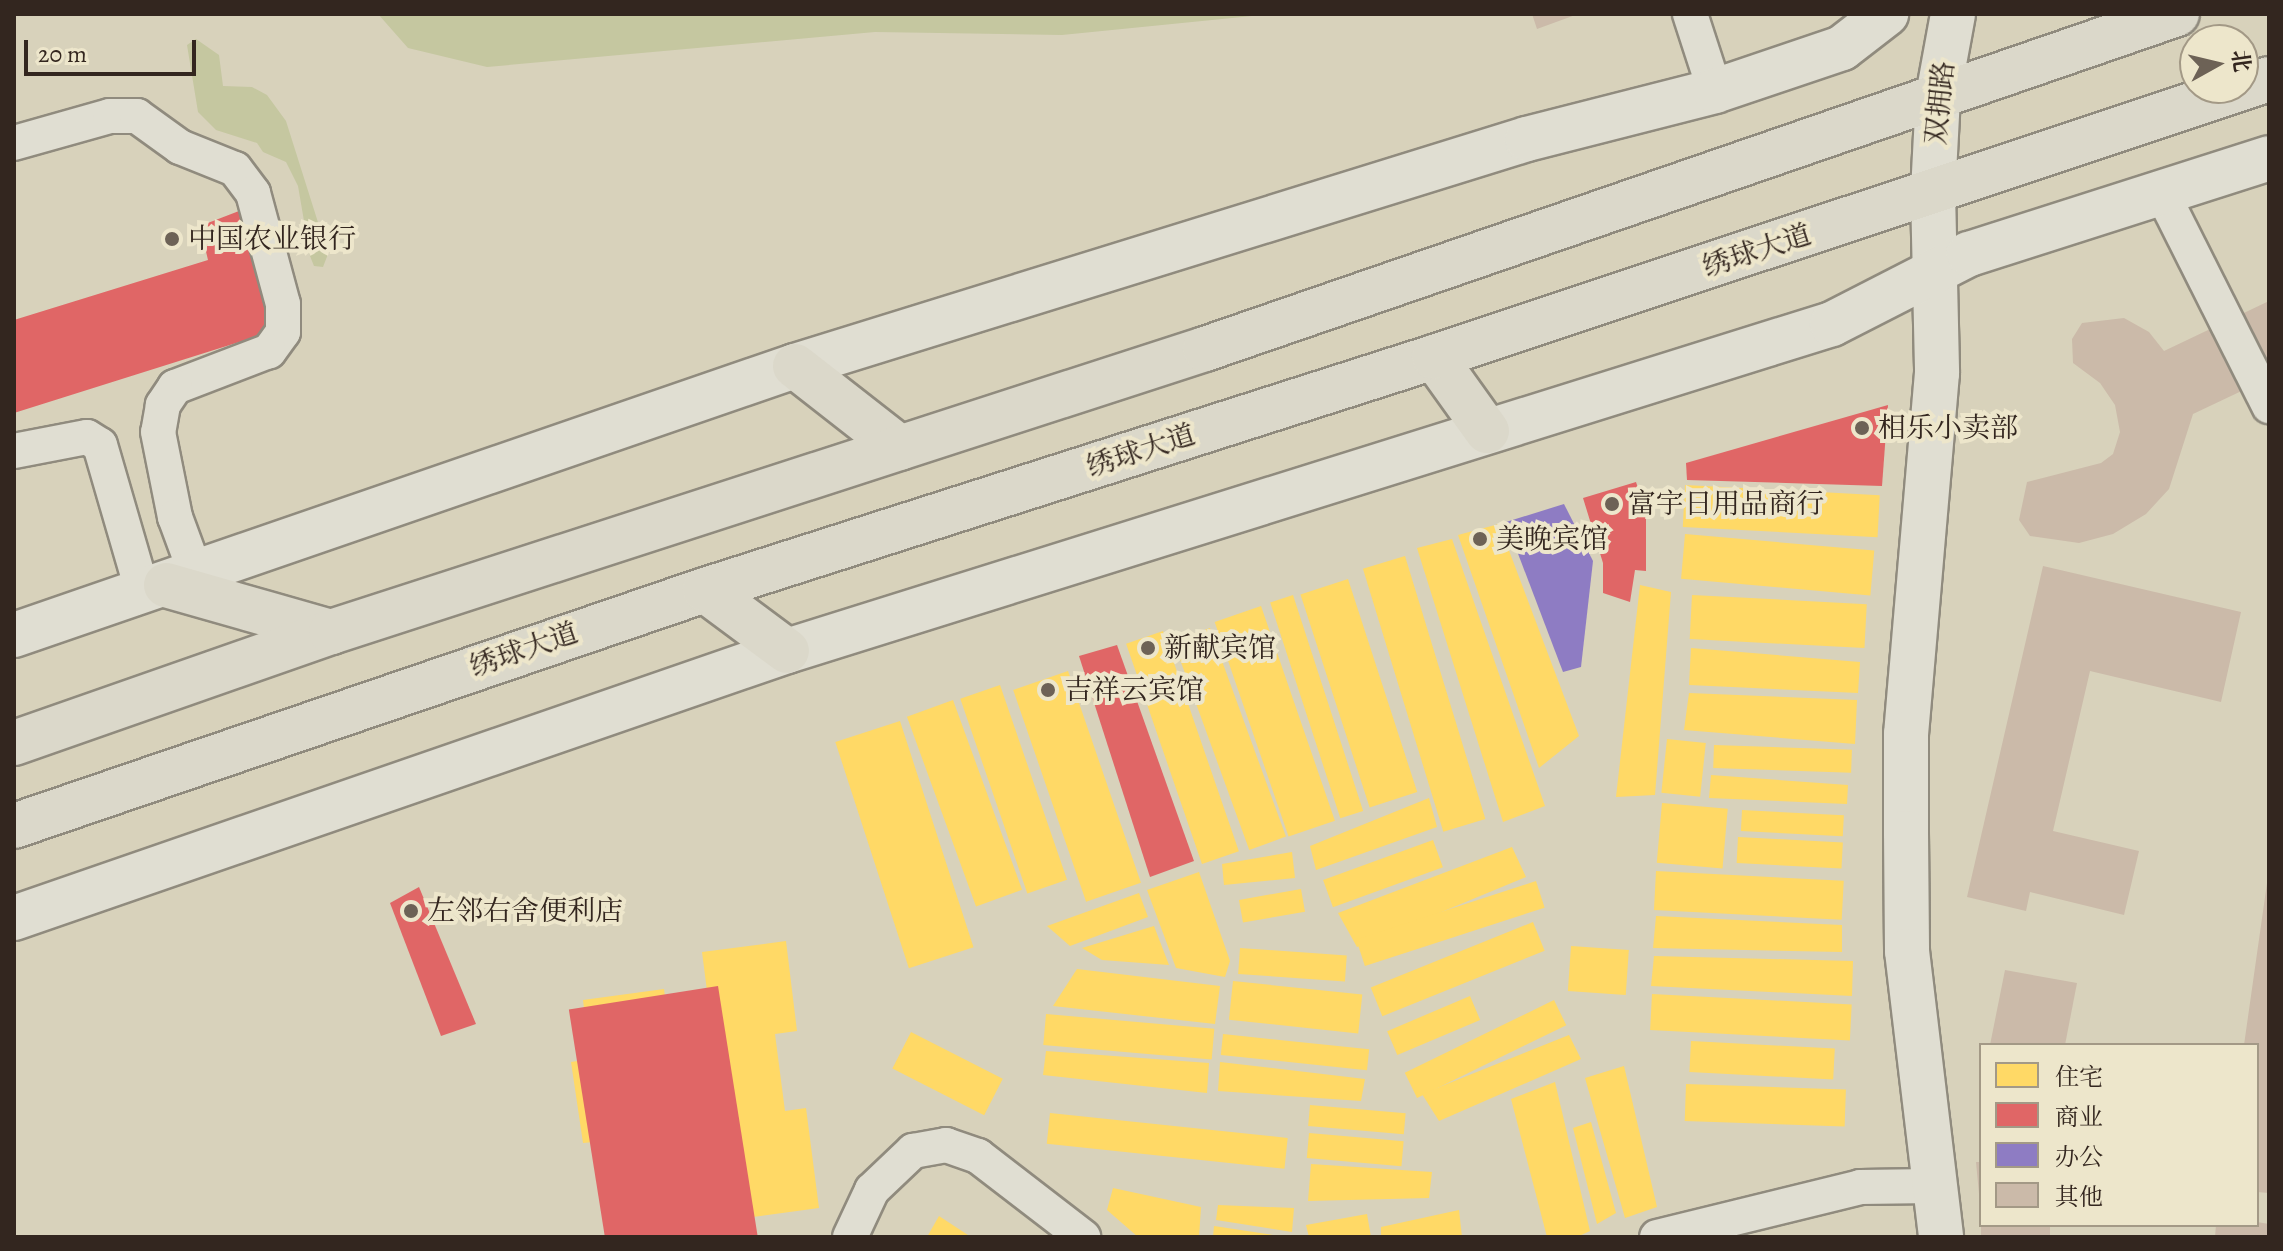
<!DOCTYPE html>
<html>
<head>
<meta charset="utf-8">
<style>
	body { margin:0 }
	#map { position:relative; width:2283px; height:1251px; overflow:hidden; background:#d8d2bb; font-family:Alegreya,"Noto Serif SC",serif }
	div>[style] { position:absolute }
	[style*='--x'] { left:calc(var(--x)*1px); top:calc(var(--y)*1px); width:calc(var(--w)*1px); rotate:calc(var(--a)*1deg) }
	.green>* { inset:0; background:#c5c7a0 }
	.homes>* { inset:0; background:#ffd966; transform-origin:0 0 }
	.shops>* { inset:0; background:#e06666; transform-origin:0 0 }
	.offices>* { inset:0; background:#8e7cc3 }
	.building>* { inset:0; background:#cbbaa9; transform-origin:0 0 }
	.roads { filter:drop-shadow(2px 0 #908b7e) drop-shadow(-2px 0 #908b7e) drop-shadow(0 2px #908b7e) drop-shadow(0 -2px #908b7e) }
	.service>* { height:34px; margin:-17px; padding:0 17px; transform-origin:17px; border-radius:17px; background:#e0ded2 }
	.minor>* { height:44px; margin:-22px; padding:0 22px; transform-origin:22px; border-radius:22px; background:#e0ded2 }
	.tertiary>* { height:44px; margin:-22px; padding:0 22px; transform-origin:22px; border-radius:22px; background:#e0ded2 }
	.primary>* { height:44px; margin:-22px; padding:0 22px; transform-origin:22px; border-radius:22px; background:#dbd8ca }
	.dots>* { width:22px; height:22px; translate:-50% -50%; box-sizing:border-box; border:4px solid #ede6cb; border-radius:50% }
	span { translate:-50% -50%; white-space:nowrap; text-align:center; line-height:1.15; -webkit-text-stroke:8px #ede6cb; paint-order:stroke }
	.street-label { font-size:28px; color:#33261f }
	.poi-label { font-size:28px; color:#33261f }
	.left { translate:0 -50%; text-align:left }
	.frame { position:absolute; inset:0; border:16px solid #33261f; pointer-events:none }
	.legend { position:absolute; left:1979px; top:1043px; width:280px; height:184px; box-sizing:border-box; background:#ede6cb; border:2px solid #a39986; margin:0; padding:10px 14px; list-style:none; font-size:24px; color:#33261f }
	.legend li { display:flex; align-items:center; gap:16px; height:40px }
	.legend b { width:40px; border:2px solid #a39986 }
	.north { position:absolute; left:2179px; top:24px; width:80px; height:80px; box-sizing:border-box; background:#ede6cb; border:2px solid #a39986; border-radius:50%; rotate:82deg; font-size:22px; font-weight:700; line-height:32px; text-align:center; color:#33261f }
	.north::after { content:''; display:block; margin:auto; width:28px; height:36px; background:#6d6256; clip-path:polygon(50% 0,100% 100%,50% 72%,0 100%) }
	.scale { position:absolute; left:24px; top:40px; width:172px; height:36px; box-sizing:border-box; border:4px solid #33261f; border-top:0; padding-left:10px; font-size:24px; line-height:28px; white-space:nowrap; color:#33261f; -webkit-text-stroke:6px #ede6cb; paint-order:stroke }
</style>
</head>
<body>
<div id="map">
	<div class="green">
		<div style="clip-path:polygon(378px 14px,1272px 14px,1062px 35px,875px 32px,487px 67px,408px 48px)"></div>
		<div style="clip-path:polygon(196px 39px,219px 55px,223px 86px,252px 87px,267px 95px,286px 121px,328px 254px,323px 267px,314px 266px,310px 256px,298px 186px,286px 162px,263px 152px,257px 143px,216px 130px,198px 112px,187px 45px)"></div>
	</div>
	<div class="homes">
		<div style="left:1685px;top:485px;width:195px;height:42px;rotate:3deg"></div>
		<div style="clip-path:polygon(1499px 524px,1579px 736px,1539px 768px,1458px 535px)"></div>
		<div style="left:1685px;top:534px;width:190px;height:45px;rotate:5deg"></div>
		<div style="clip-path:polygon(1452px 539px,1545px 806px,1503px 822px,1417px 548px)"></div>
		<div style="left:1405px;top:556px;width:275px;height:44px;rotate:73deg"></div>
		<div style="left:1348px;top:579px;width:224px;height:50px;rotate:72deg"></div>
		<div style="clip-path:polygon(1640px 585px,1671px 592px,1655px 795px,1616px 797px)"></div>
		<div style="left:1293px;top:595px;width:227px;height:24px;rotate:72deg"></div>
		<div style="left:1692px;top:595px;width:175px;height:44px;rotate:3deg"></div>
		<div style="left:1261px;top:606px;width:227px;height:49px;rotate:71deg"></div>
		<div style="left:1210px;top:628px;width:222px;height:39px;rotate:70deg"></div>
		<div style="left:1163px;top:631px;width:233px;height:39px;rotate:71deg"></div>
		<div style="clip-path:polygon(1691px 648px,1860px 662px,1858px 693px,1689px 685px)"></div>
		<div style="left:1068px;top:671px;width:224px;height:58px;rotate:71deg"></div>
		<div style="left:1000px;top:685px;width:206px;height:42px;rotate:71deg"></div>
		<div style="clip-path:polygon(1689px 693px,1857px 700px,1855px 744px,1684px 730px)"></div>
		<div style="left:953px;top:700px;width:202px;height:49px;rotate:70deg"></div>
		<div style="left:900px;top:721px;width:238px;height:68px;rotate:72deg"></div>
		<div style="left:1667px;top:739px;width:39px;height:54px;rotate:6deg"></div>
		<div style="left:1714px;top:745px;width:138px;height:23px;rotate:2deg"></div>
		<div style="clip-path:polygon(1711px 775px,1848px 785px,1847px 804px,1709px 798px)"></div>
		<div style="clip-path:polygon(1429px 798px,1437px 827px,1316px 870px,1310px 846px)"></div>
		<div style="left:1662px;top:803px;width:66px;height:60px;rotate:5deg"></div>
		<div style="left:1742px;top:810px;width:102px;height:21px;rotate:3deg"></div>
		<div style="left:1738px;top:837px;width:105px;height:26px;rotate:3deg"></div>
		<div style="left:1433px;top:840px;width:29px;height:117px;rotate:70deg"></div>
		<div style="clip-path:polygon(1512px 847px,1526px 877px,1357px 947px,1338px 913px)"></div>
		<div style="clip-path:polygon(1292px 852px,1295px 878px,1224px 885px,1222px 864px)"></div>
		<div style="left:1656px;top:871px;width:188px;height:39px;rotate:3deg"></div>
		<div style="clip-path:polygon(1199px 872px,1230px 961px,1225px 977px,1176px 968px,1147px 890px)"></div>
		<div style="left:1536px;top:881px;width:28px;height:189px;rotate:72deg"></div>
		<div style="left:1301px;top:889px;width:23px;height:63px;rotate:80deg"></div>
		<div style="clip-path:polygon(1139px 893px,1148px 917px,1070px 946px,1047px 926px)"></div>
		<div style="clip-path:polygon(1656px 916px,1842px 925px,1842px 952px,1653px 948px)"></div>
		<div style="left:1533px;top:922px;width:31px;height:175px;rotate:68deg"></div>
		<div style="clip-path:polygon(1154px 926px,1169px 965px,1102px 960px,1082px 948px)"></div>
		<div style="clip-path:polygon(786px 941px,797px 1031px,775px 1034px,785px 1111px,806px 1108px,819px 1208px,738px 1219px,724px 1113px,672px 1120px,680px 1179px,611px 1188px,604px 1141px,583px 1143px,571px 1062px,590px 1059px,583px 1000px,664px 989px,670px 1035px,712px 1030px,702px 952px)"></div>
		<div style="left:1571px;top:946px;width:58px;height:45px;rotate:4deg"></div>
		<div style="left:1240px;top:948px;width:107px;height:26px;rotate:4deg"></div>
		<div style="clip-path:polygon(1654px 956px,1853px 961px,1852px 996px,1651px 986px)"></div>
		<div style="clip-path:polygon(1077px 969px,1220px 986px,1215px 1024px,1053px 1006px)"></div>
		<div style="left:1233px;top:981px;width:130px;height:39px;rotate:6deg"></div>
		<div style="left:1652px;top:994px;width:200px;height:36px;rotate:3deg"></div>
		<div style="left:1470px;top:996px;width:26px;height:90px;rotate:67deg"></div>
		<div style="left:1554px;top:1000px;width:28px;height:166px;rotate:64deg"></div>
		<div style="left:1046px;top:1014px;width:169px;height:31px;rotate:5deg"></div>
		<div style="left:911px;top:1032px;width:103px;height:41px;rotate:27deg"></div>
		<div style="left:1223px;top:1034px;width:147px;height:21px;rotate:6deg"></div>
		<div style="clip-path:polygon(1569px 1035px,1581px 1059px,1439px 1121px,1422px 1094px)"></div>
		<div style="left:1691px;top:1041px;width:144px;height:31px;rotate:3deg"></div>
		<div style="clip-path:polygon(1046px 1051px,1209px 1063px,1207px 1093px,1043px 1075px)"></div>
		<div style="clip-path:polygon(1220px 1062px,1365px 1079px,1361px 1101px,1218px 1091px)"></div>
		<div style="clip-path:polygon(1624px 1066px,1657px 1207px,1625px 1218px,1585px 1078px)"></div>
		<div style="clip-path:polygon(1555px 1082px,1590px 1231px,1577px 1237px,1547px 1237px,1511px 1099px)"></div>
		<div style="left:1686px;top:1084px;width:160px;height:37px;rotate:2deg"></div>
		<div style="left:1310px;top:1105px;width:96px;height:21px;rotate:5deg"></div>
		<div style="left:1050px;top:1113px;width:239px;height:31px;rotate:6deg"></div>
		<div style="clip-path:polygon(1591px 1122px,1616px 1213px,1597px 1224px,1573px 1128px)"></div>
		<div style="left:1309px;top:1133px;width:95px;height:25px;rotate:5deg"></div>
		<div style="clip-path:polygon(1311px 1164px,1432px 1172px,1429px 1198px,1308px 1201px)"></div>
		<div style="clip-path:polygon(1113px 1188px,1201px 1207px,1199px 1237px,1138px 1237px,1107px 1210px)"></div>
		<div style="clip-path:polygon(1218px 1205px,1294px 1208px,1292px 1232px,1216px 1220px)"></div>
		<div style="clip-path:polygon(1459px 1210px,1462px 1237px,1381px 1237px,1381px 1227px)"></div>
		<div style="clip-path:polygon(1367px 1214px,1371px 1237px,1309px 1237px,1306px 1225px)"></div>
		<div style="clip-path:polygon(939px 1216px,971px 1237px,927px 1237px)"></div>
		<div style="clip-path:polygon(1214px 1226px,1273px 1235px,1272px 1237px,1213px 1237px)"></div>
	</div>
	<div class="shops">
		<div style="clip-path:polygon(239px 211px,274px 331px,14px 413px,14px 320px,208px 260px,200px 226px)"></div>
		<div style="clip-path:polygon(1888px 405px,1882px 486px,1687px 480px,1686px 463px)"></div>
		<div style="clip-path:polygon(1636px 482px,1646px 512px,1646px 571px,1635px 570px,1630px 602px,1603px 593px,1603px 563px,1583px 498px)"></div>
		<div style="clip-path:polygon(1117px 645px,1194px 861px,1150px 877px,1079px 656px)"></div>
		<div style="clip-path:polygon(419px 887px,476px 1024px,441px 1036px,390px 903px)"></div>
		<div style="left:718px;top:986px;width:254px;height:151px;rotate:81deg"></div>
	</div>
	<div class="offices">
		<div style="clip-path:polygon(1564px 504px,1593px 561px,1581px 667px,1563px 672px,1506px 522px)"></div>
	</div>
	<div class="building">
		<div style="clip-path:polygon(1532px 14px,1578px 14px,1537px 29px)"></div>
		<div style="clip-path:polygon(2269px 301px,2269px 378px,2193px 414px,2169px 489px,2146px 514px,2113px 534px,2079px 543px,2030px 536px,2019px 520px,2027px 482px,2101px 463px,2113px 454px,2120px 432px,2115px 405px,2100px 383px,2073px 363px,2072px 339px,2082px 323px,2124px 318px,2149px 332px,2164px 351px)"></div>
		<div style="clip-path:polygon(2043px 566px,2241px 612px,2221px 702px,2090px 671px,2053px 831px,2139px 851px,2124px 915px,2030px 892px,2026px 911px,1967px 897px)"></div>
		<div style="clip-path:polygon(2269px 869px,2269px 1193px,2257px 1192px,2257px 1045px,2244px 1045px)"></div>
		<div style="clip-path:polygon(2005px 970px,2077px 983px,2065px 1045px,1990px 1045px)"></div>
		<div style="clip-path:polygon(1976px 1162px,1981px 1162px,1981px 1194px,1979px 1194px)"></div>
		<div style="clip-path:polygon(2257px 1222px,2269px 1224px,2269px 1237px,2215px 1237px,2216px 1225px)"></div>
		<div style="left:1981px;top:1225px;width:69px;height:12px"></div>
	</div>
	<div class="roads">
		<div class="service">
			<div style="--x:1690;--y:14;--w:81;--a:72"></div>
			<div style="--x:14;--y:143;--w:100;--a:-15.7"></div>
			<div style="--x:110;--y:116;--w:27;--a:0"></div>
			<div style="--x:137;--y:116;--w:53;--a:35.8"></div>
			<div style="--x:180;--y:147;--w:59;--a:21.8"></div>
			<div style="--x:235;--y:169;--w:30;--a:53"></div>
			<div style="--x:253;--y:193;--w:115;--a:74.9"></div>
			<div style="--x:283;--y:304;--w:28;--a:90"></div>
			<div style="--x:283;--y:332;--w:24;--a:126"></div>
			<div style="--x:269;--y:351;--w:101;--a:159"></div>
			<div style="--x:175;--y:387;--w:22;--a:124"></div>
			<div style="--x:163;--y:405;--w:27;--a:100"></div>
			<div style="--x:158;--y:432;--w:87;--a:78.7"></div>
			<div style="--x:175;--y:517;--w:61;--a:69.8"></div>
			<div style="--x:2161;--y:191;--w:241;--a:63.3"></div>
			<div style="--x:14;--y:451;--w:74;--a:-10.9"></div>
			<div style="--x:87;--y:437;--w:15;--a:32"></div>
			<div style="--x:100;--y:445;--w:154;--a:73.8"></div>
			<div style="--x:850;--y:1237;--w:52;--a:-64.9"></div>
			<div style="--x:872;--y:1190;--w:57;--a:-43.6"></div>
			<div style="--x:913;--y:1151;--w:34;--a:-10"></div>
			<div style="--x:946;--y:1145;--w:34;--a:19"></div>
			<div style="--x:978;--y:1156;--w:133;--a:37.6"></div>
			<div style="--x:1657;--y:1237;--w:209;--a:-13.8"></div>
			<div style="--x:1860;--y:1187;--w:73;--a:-0.8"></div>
		</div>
		<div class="minor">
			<div style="--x:1933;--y:192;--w:181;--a:88.7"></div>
			<div style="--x:1937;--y:373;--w:362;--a:94.9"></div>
			<div style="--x:1906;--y:734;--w:99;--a:90"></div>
			<div style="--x:1906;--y:833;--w:118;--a:89.5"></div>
			<div style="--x:1907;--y:951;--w:288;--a:83.2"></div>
			<div style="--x:14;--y:635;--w:826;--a:-19.01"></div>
			<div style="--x:795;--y:366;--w:766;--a:-17.23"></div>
			<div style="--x:1527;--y:139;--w:194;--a:-14.3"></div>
			<div style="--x:1715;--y:91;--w:134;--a:-18.7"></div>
			<div style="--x:1842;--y:48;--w:56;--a:-37.7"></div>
			<div style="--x:14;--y:918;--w:818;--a:-19.06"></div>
			<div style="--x:787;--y:651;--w:1095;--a:-17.38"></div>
			<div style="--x:1832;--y:324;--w:154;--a:-27.1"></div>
			<div style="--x:1969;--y:254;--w:315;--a:-17.7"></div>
		</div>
		<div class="tertiary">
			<div style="--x:1933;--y:192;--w:96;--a:-87"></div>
			<div style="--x:1938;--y:96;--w:83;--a:-79.6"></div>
		</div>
		<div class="primary">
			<div style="--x:1434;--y:357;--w:91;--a:54.4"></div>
			<div style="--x:795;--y:366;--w:133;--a:38"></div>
			<div style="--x:166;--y:585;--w:172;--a:15.9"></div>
			<div style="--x:705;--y:590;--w:102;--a:36.6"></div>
			<div style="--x:14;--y:743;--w:336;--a:-19.3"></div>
			<div style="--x:331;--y:632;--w:919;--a:-17.94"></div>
			<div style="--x:1205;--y:349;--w:1028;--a:-19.02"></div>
			<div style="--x:14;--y:826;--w:730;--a:-18.86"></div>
			<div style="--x:705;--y:590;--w:765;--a:-17.72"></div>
			<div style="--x:1434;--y:357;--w:880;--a:-18.41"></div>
		</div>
	</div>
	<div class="dots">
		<div style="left:172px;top:239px;background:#6d6256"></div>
		<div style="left:1862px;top:428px;background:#6d6256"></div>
		<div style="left:1612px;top:504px;background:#6d6256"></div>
		<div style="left:1480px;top:539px;background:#6d6256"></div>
		<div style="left:1148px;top:648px;background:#6d6256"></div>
		<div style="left:1048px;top:690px;background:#6d6256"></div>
		<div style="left:411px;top:911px;background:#6d6256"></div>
	</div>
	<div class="street-label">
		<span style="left:1940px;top:103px;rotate:-84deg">双拥路</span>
		<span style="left:1757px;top:251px;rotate:-18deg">绣球大道</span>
		<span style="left:1141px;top:451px;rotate:-18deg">绣球大道</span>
		<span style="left:524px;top:650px;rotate:-19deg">绣球大道</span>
	</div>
	<div class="poi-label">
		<span class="left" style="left:188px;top:239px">中国农业银行</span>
		<span class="left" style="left:1878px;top:428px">相乐小卖部</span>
		<span class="left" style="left:1628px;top:504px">富宇日用品商行</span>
		<span class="left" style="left:1496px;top:539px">美晚宾馆</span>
		<span class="left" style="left:1164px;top:648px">新献宾馆</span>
		<span class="left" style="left:1064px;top:690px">吉祥云宾馆</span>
		<span class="left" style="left:427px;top:911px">左邻右舍便利店</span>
	</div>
	<div class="frame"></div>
	<ul class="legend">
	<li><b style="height:22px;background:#ffd966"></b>住宅</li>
	<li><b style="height:22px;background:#e06666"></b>商业</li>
	<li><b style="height:22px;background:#8e7cc3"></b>办公</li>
	<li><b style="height:22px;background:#cbbaa9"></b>其他</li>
	</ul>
	<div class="north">北</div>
	<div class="scale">20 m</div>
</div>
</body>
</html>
